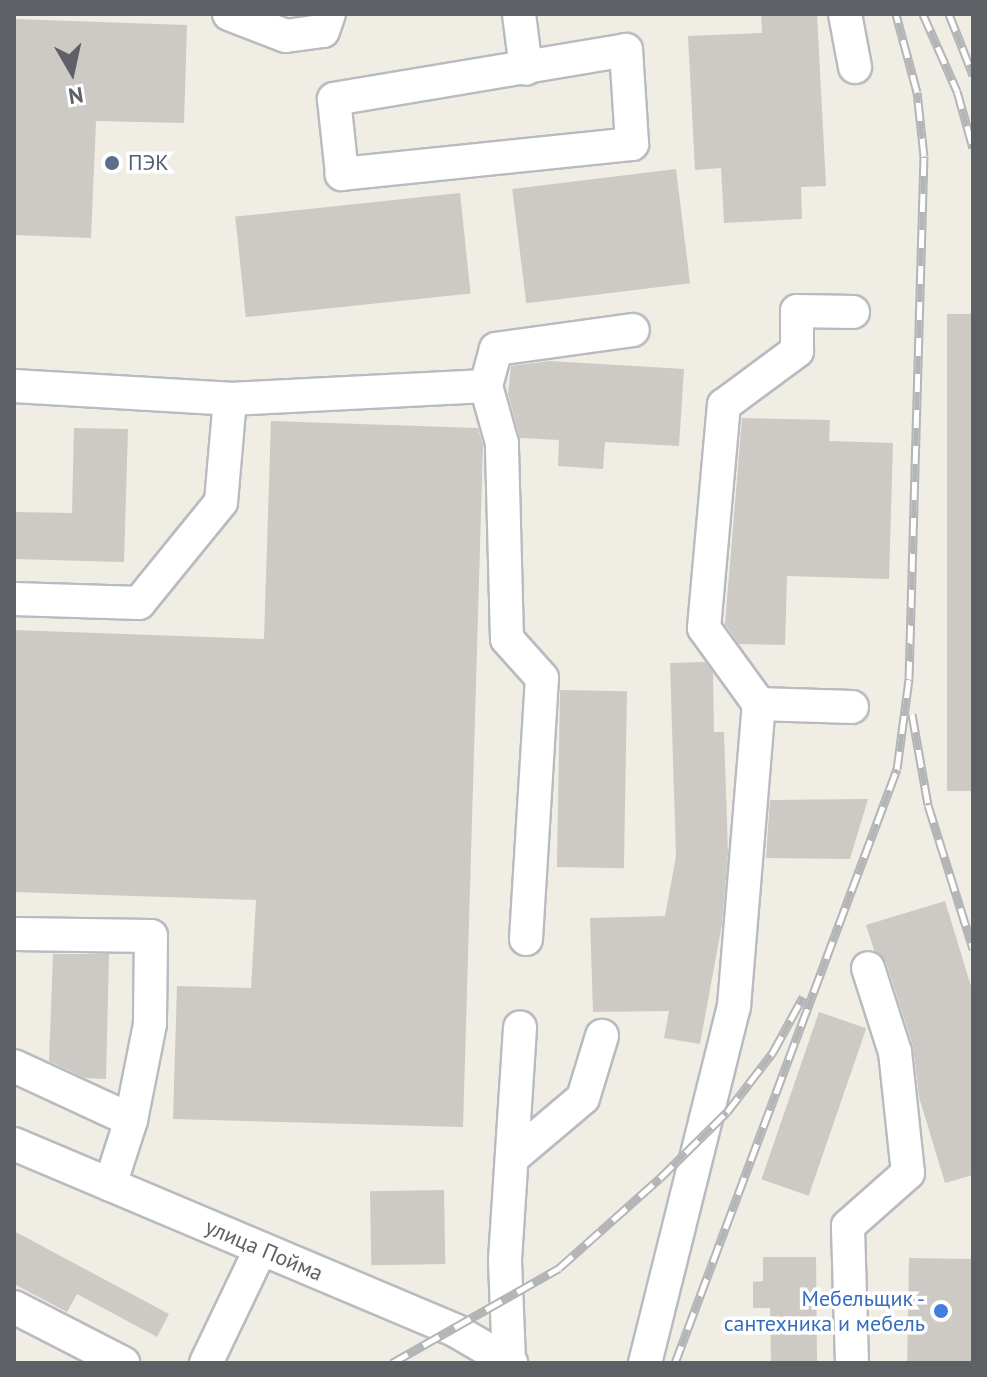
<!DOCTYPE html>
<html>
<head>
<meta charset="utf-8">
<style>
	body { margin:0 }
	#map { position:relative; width:987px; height:1377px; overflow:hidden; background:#f0ede5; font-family:"PT Sans",sans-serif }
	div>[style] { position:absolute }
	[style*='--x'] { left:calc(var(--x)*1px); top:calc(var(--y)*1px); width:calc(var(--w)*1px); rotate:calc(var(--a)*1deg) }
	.building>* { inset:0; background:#cdc9c4; transform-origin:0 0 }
	.roads { filter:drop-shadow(2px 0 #b8bbbf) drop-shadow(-2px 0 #b8bbbf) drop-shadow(0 2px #b8bbbf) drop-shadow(0 -2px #b8bbbf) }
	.minor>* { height:32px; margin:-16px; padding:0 16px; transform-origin:16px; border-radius:16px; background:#fff }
	.rail>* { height:9px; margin-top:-4.5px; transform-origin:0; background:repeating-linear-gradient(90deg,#fff 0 18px,#b4b5b6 0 36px); box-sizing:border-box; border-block:2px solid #b4b5b6 }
	.dots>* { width:22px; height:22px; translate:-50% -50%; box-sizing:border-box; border:4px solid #fff; border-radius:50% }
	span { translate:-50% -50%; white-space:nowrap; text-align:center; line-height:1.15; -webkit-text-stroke:7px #fff; paint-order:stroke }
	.service-label { font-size:22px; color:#4e5e75 }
	.left { translate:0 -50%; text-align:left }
	.street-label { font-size:22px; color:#5d6166 }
	.shop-label { font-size:22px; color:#366cbe }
	.right { translate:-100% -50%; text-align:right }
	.frame { position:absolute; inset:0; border:16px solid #5d6166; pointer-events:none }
	.north { position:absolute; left:32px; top:32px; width:80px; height:80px; -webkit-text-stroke:6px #fff; paint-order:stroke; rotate:171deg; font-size:22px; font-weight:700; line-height:32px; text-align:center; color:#5d6166 }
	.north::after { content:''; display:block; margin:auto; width:28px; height:36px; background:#5d6166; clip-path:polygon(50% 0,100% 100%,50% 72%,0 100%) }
</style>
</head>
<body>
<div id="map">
	<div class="building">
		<div style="clip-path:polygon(761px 14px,817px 14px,826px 186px,801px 187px,802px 219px,724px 223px,721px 168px,695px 170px,688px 36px,762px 33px)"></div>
		<div style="clip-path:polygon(14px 19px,187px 25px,184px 123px,96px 121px,91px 238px,14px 235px)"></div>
		<div style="left:676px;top:169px;width:115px;height:165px;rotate:83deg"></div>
		<div style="left:460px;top:193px;width:101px;height:226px;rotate:84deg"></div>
		<div style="left:947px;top:314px;width:26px;height:477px"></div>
		<div style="clip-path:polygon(550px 361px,684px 369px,679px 446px,605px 442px,603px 469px,558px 466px,559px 440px,520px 438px,508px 394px,511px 366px)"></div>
		<div style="clip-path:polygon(742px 418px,830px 420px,829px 441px,893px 443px,889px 579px,787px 576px,785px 645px,739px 644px,725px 624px)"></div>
		<div style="clip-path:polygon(271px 421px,478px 428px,483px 445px,463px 1127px,173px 1119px,177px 986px,251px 988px,256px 900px,14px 892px,14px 630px,264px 639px)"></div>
		<div style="clip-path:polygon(74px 428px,128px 429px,124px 562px,14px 559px,14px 512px,72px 513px)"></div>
		<div style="clip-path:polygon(705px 662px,713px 672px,714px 732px,724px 732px,728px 854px,722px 924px,700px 1044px,664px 1038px,669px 1011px,593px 1012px,590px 918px,665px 916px,676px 856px,670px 663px)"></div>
		<div style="left:560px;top:690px;width:67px;height:177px;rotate:1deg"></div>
		<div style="clip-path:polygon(868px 799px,850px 859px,766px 858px,770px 800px)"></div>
		<div style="clip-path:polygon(945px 901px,973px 993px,973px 1175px,945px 1183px,919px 1097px,913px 1046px,886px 962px,874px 950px,866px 925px)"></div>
		<div style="clip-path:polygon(53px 954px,109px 954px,106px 1079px,85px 1078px,49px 1061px)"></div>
		<div style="left:819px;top:1012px;width:50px;height:177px;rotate:19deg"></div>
		<div style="left:444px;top:1190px;width:74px;height:74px;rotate:89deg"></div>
		<div style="clip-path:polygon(14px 1231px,169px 1314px,157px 1337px,77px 1294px,67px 1312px,14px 1284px)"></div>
		<div style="clip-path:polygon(763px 1257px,816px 1257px,817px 1363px,771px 1363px,770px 1308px,753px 1308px,753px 1282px,763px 1281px)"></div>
		<div style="left:909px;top:1258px;width:64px;height:105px;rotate:1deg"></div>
	</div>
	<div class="roads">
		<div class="minor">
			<div style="--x:229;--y:14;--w:61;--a:21.1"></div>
			<div style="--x:286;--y:36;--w:37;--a:-8"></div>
			<div style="--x:323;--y:31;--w:18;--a:-71"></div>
			<div style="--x:519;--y:14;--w:55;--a:82.7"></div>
			<div style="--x:845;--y:14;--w:54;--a:79.3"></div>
			<div style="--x:626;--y:50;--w:94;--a:86.3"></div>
			<div style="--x:632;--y:144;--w:292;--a:174.1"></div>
			<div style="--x:342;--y:174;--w:75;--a:-96.1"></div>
			<div style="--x:334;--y:99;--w:296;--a:-9.5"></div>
			<div style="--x:14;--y:386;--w:216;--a:3.4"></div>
			<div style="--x:230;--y:399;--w:256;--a:-2.9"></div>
			<div style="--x:14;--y:599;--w:125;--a:1.8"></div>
			<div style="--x:139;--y:603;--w:130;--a:-50.9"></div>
			<div style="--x:221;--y:502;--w:103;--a:-85"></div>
			<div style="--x:759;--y:704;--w:94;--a:-125.9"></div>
			<div style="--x:704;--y:628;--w:224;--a:-84.9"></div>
			<div style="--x:724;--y:405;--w:91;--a:-36.5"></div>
			<div style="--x:797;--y:351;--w:40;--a:-90"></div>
			<div style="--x:797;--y:311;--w:56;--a:1"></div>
			<div style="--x:14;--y:934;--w:137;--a:0.8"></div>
			<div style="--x:151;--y:936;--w:88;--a:90.7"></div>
			<div style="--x:150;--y:1024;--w:98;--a:101.2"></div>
			<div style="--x:526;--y:939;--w:261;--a:-86.5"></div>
			<div style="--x:542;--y:678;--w:52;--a:-131.9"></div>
			<div style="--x:507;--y:639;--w:196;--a:-91.5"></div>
			<div style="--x:502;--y:443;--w:59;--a:-105.7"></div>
			<div style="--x:486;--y:386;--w:38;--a:-75"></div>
			<div style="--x:496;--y:349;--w:138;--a:-7.9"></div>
			<div style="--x:14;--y:1066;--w:129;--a:24.8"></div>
			<div style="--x:131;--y:1120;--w:68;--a:107.9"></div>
			<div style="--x:14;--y:1144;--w:480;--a:22.9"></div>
			<div style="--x:456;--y:1331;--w:64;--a:30.2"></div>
			<div style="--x:512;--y:1158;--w:93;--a:-40.2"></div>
			<div style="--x:583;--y:1098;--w:65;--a:-73"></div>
			<div style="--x:14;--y:1307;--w:123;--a:27.2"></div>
			<div style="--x:509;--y:1361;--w:101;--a:-92.3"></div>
			<div style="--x:505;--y:1260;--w:233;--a:-86.3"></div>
			<div style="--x:206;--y:1363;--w:127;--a:-64.4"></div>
			<div style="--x:645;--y:1363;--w:368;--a:-76"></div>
			<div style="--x:734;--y:1006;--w:303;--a:-85.3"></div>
			<div style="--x:759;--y:704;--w:93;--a:1.8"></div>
			<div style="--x:852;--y:1363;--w:137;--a:-91.7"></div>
			<div style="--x:848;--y:1226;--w:80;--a:-41.5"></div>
			<div style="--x:908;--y:1173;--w:122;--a:-96.1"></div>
			<div style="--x:895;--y:1052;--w:88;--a:-107.8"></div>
		</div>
	</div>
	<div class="rail">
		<div style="--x:923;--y:14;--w:84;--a:66.2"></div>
		<div style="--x:957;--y:91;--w:59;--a:74.3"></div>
		<div style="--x:949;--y:14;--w:66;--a:68.5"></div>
		<div style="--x:912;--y:714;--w:92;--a:80"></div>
		<div style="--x:928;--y:805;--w:151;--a:72.6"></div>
		<div style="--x:392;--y:1363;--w:192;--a:-29.6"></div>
		<div style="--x:559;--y:1268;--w:135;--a:-41.7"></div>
		<div style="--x:660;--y:1178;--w:94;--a:-44.6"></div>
		<div style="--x:727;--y:1112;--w:76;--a:-52.5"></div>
		<div style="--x:773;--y:1052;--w:63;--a:-61.4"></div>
		<div style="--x:675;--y:1363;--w:634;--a:-69.51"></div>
		<div style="--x:897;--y:769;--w:91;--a:-82.4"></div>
		<div style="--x:909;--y:679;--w:523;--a:-88.36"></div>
		<div style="--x:924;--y:156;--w:64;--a:-96.2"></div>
		<div style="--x:917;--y:92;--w:81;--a:-105.1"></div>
	</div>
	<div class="dots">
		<div style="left:112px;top:163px;background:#5c6f8a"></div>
		<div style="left:941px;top:1311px;background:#3f7fe0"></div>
	</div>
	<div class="service-label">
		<span class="left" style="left:128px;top:163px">ПЭК</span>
	</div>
	<div class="street-label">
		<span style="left:264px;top:1250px;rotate:23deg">улица Пойма</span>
	</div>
	<div class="shop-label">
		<span class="right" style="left:925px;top:1311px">Мебельщик -<br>сантехника и мебель</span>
	</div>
	<div class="frame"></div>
	<div class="north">N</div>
</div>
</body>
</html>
